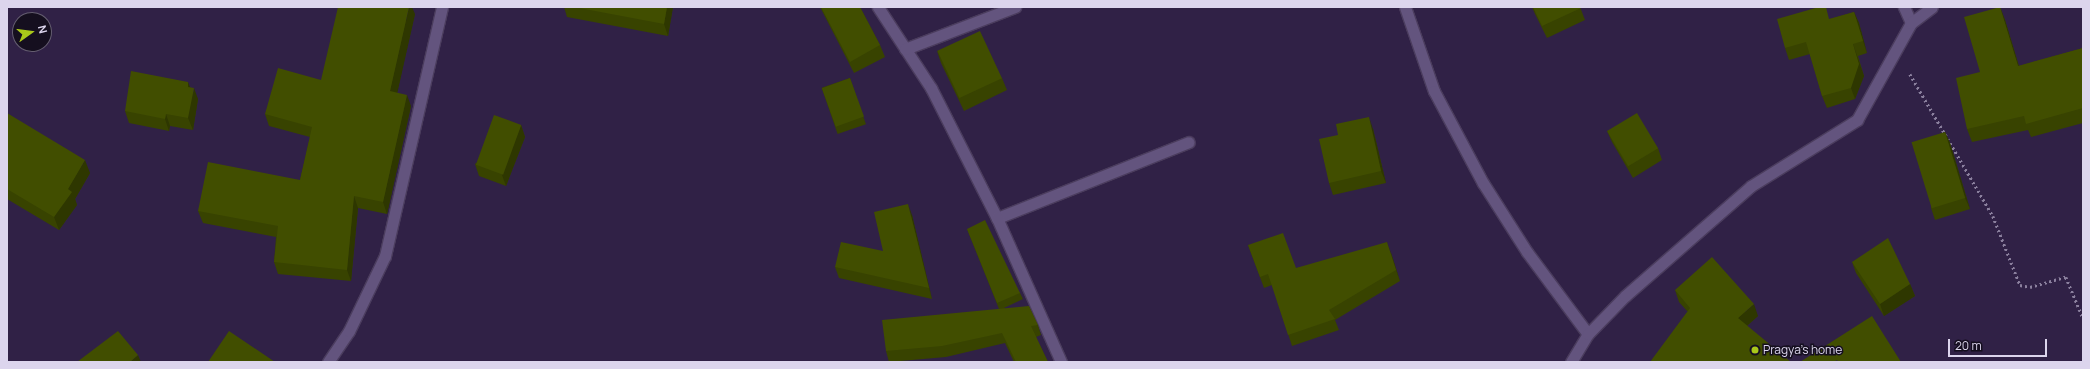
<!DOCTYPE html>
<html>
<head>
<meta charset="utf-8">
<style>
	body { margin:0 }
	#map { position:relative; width:2090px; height:369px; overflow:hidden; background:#302146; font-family:Manrope,sans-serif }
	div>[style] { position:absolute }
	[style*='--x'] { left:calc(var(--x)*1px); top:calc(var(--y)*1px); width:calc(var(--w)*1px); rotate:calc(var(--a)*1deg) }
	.path>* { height:2.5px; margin-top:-1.25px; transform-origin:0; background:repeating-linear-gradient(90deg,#8b809e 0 2px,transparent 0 5px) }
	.roads { filter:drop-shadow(1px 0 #4b3d5e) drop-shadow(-1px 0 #4b3d5e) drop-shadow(0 1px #4b3d5e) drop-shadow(0 -1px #4b3d5e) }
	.service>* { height:11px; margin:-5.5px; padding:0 5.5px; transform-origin:5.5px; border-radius:5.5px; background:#63547e }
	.minor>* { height:11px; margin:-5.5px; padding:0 5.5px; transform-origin:5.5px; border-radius:5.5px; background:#63547e }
	.wall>* { inset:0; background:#384300; transform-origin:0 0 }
	.shaded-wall>* { inset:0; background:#2e3700 }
	.building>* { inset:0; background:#414e00; transform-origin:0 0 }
	.dots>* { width:11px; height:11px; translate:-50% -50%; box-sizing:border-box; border:2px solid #150f1f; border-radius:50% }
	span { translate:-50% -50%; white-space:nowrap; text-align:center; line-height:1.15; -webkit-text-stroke:3px #150f1f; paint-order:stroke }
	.poi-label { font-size:12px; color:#dcd5ed }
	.left { translate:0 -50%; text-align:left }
	.frame { position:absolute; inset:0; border:8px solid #dcd5ed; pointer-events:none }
	.north { position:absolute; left:12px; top:12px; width:40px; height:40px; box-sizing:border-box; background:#150f1f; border:1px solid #655e71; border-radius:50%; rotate:76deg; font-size:11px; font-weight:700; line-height:16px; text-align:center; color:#dcd5ed }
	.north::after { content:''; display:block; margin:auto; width:14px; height:18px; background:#a9c71a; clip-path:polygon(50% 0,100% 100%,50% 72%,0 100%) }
	.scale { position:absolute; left:1948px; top:339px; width:99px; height:18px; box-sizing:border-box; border:2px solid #dcd5ed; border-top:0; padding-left:5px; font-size:12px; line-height:14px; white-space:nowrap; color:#dcd5ed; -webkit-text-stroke:3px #150f1f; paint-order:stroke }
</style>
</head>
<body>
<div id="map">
	<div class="path">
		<div style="--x:1910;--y:74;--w:164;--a:59.7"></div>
		<div style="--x:1993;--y:216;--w:74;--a:68.6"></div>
		<div style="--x:2020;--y:285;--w:10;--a:11"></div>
		<div style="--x:2030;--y:287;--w:37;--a:-16"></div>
		<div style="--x:2066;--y:277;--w:44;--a:67.5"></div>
	</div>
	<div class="roads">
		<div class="service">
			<div style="--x:997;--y:218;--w:206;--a:-21.6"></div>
		</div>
		<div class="minor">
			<div style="--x:878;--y:7;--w:97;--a:56.8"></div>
			<div style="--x:931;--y:88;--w:146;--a:63.1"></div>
			<div style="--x:997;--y:218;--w:158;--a:66"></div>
			<div style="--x:1405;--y:7;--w:89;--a:71"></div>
			<div style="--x:1434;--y:91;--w:104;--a:62"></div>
			<div style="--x:1483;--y:183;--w:82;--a:57.5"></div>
			<div style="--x:1527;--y:252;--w:102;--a:53.4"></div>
			<div style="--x:1904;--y:7;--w:17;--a:66"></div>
			<div style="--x:905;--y:49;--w:118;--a:-20.9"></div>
			<div style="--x:328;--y:362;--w:37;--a:-56"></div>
			<div style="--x:349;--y:331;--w:83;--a:-64.4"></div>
			<div style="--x:385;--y:256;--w:255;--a:-77.1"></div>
			<div style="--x:1571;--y:362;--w:33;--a:-59"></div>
			<div style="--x:1588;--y:334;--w:53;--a:-45.8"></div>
			<div style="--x:1625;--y:296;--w:167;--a:-41.1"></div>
			<div style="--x:1751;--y:186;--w:125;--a:-31.9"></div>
			<div style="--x:1857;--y:120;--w:111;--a:-60.9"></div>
			<div style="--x:1911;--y:23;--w:26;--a:-37"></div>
		</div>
	</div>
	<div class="wall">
		<div style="clip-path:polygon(564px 7px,673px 7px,668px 36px,567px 17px)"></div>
		<div style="clip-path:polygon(820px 7px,860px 7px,880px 45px,885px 57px,854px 73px)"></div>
		<div style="clip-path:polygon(1532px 7px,1580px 7px,1585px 20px,1547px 38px,1535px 14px)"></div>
		<div style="clip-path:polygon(2000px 7px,2005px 20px,2019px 66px,2083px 48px,2083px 123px,2031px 137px,2028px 130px,1972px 142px,1967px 129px,1980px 72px)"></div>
		<div style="clip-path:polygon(1854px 12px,1859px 23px,1867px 53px,1858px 56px,1864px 76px,1855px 99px,1827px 108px,1822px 96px,1810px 54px,1789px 60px,1785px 48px,1830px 19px)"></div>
		<div style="clip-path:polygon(415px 14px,397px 93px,411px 106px,387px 214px,358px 208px,351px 281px,278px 274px,274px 262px,276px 237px,203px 223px,198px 211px,300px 180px,310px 137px,269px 126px,265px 114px,321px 80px)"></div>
		<div style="clip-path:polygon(937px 51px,1002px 78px,1007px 90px,964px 111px,941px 63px)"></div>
		<div style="left:850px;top:78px;width:49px;height:30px;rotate:71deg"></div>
		<div style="clip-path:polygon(190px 87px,198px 99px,193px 130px,170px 126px,169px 131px,129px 123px,125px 111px)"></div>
		<div style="clip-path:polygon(7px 113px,90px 173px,75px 199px,77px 205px,59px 230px,7px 199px)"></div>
		<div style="clip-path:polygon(521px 125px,525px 137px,506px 186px,479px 176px,475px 164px)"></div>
		<div style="clip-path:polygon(1373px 129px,1386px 183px,1333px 195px,1329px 183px)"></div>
		<div style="clip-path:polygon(1607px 131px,1658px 148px,1662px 160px,1633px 178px,1612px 142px)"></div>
		<div style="clip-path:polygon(1945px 132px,1950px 143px,1970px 209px,1935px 220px,1931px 208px)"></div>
		<div style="clip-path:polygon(912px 215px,932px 299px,839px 278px,835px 267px,883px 251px)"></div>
		<div style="clip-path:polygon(967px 229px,1020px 293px,1023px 299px,1004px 308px,1038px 325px,1041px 335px,1036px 337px,1048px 362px,1014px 362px,1005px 343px,946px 357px,889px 362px,886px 351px,999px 309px)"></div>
		<div style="clip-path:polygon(1248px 245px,1296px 268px,1391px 253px,1400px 281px,1335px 320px,1339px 330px,1292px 346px,1272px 285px,1264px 288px)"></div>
		<div style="clip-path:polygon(1852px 262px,1910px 284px,1915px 296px,1884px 316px,1856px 273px)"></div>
		<div style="clip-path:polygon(1675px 290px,1758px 316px,1747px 326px,1687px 311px,1679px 302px)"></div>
	</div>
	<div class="shaded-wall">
		<div style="clip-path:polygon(409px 7px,412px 7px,415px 14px,395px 103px,390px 91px)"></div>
		<div style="clip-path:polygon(667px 7px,673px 7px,668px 36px,664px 24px)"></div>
		<div style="clip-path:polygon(2000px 7px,2005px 20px,2023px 80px,2018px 66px)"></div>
		<div style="clip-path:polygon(1854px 12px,1859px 23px,1867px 53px,1863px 41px)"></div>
		<div style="clip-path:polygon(1853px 44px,1864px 76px,1855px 99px,1851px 88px)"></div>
		<div style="clip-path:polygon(188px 82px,193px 94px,194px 88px,198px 99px,193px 130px,188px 118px)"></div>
		<div style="clip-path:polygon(407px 95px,411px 106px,387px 214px,383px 202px)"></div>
		<div style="clip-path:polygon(166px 114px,170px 126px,169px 131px,165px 119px)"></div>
		<div style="clip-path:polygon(1369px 117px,1373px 129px,1386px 183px,1381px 171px)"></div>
		<div style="clip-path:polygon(521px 125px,525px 137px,506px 186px,502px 175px)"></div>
		<div style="clip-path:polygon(1945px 132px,1950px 143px,1970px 209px,1965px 198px)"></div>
		<div style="clip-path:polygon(85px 160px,90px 173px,75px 199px,77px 205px,59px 230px,54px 217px,68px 189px)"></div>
		<div style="clip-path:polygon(354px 196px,358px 208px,351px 281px,347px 270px)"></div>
		<div style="clip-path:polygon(908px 204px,912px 215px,932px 299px,929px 288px)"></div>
		<div style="clip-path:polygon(1387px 242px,1391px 253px,1400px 281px,1396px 270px)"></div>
		<div style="clip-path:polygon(1910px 284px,1915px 296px,1884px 316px,1880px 304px)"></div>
		<div style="clip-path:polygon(1754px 304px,1758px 316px,1742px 330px,1738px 318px)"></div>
		<div style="clip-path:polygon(138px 355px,141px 362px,130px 362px)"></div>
	</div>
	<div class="building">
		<div style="clip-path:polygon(338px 7px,409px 7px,390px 91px,407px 95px,383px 202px,354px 196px,347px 270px,274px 262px,278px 226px,198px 211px,208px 162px,300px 180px,312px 127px,265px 114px,278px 68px,321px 80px)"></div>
		<div style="clip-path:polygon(574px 7px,667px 7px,664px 24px)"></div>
		<div style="clip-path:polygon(821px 7px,860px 7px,880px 45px,850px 62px)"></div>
		<div style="clip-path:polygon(1533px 7px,1580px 7px,1581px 8px,1542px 26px)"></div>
		<div style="clip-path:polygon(1819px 7px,1826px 7px,1829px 19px,1854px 12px,1863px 41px,1853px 44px,1859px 64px,1851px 88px,1822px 96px,1806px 42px,1785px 48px,1777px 19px)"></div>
		<div style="clip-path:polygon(2000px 7px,2018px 66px,2083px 48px,2083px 108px,2026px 124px,2024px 116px,1967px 129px,1956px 78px,1980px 72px,1964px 17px)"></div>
		<div style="left:980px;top:31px;width:52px;height:47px;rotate:65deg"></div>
		<div style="clip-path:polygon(131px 71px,188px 82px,188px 87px,194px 88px,188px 118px,166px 114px,165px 119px,125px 111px)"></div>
		<div style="left:850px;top:78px;width:41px;height:30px;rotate:70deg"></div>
		<div style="clip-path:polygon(7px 113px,85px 160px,68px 189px,72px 192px,54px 217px,7px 189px)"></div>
		<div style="left:1637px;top:113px;width:41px;height:35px;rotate:59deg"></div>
		<div style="left:494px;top:115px;width:29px;height:53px;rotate:20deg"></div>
		<div style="clip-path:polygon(1369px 117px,1381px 171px,1329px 183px,1319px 139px,1338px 135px,1336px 124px)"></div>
		<div style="left:1945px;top:132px;width:69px;height:35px;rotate:73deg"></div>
		<div style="clip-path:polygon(908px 204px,929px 288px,835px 267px,841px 242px,883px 251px,874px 212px)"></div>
		<div style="clip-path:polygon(985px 220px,1020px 293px,997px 303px,967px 229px)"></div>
		<div style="clip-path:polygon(1283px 233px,1296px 268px,1387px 242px,1396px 270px,1329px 310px,1335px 319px,1288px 335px,1268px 274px,1260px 277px,1248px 245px)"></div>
		<div style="clip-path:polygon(1888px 238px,1910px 284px,1880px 304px,1852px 262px)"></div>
		<div style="clip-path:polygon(1712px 257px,1754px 304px,1738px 318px,1791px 362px,1650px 362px,1690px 308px,1675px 290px)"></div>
		<div style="clip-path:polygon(1029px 306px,1038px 325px,1031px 326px,1048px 362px,1016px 362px,1002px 333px,942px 346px,886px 351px,882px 320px)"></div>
		<div style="clip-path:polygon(1872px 316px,1901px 362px,1838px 362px,1837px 360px,1834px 362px,1800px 362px)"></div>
		<div style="clip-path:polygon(118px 331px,138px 355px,130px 362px,77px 362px)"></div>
		<div style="clip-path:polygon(229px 331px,275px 362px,208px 362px)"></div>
	</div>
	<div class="dots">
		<div style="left:1755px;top:350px;background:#a9c71a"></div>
	</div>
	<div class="poi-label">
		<span class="left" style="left:1763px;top:350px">Pragya's home</span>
	</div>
	<div class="frame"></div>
	<div class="north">N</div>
	<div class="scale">20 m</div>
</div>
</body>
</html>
